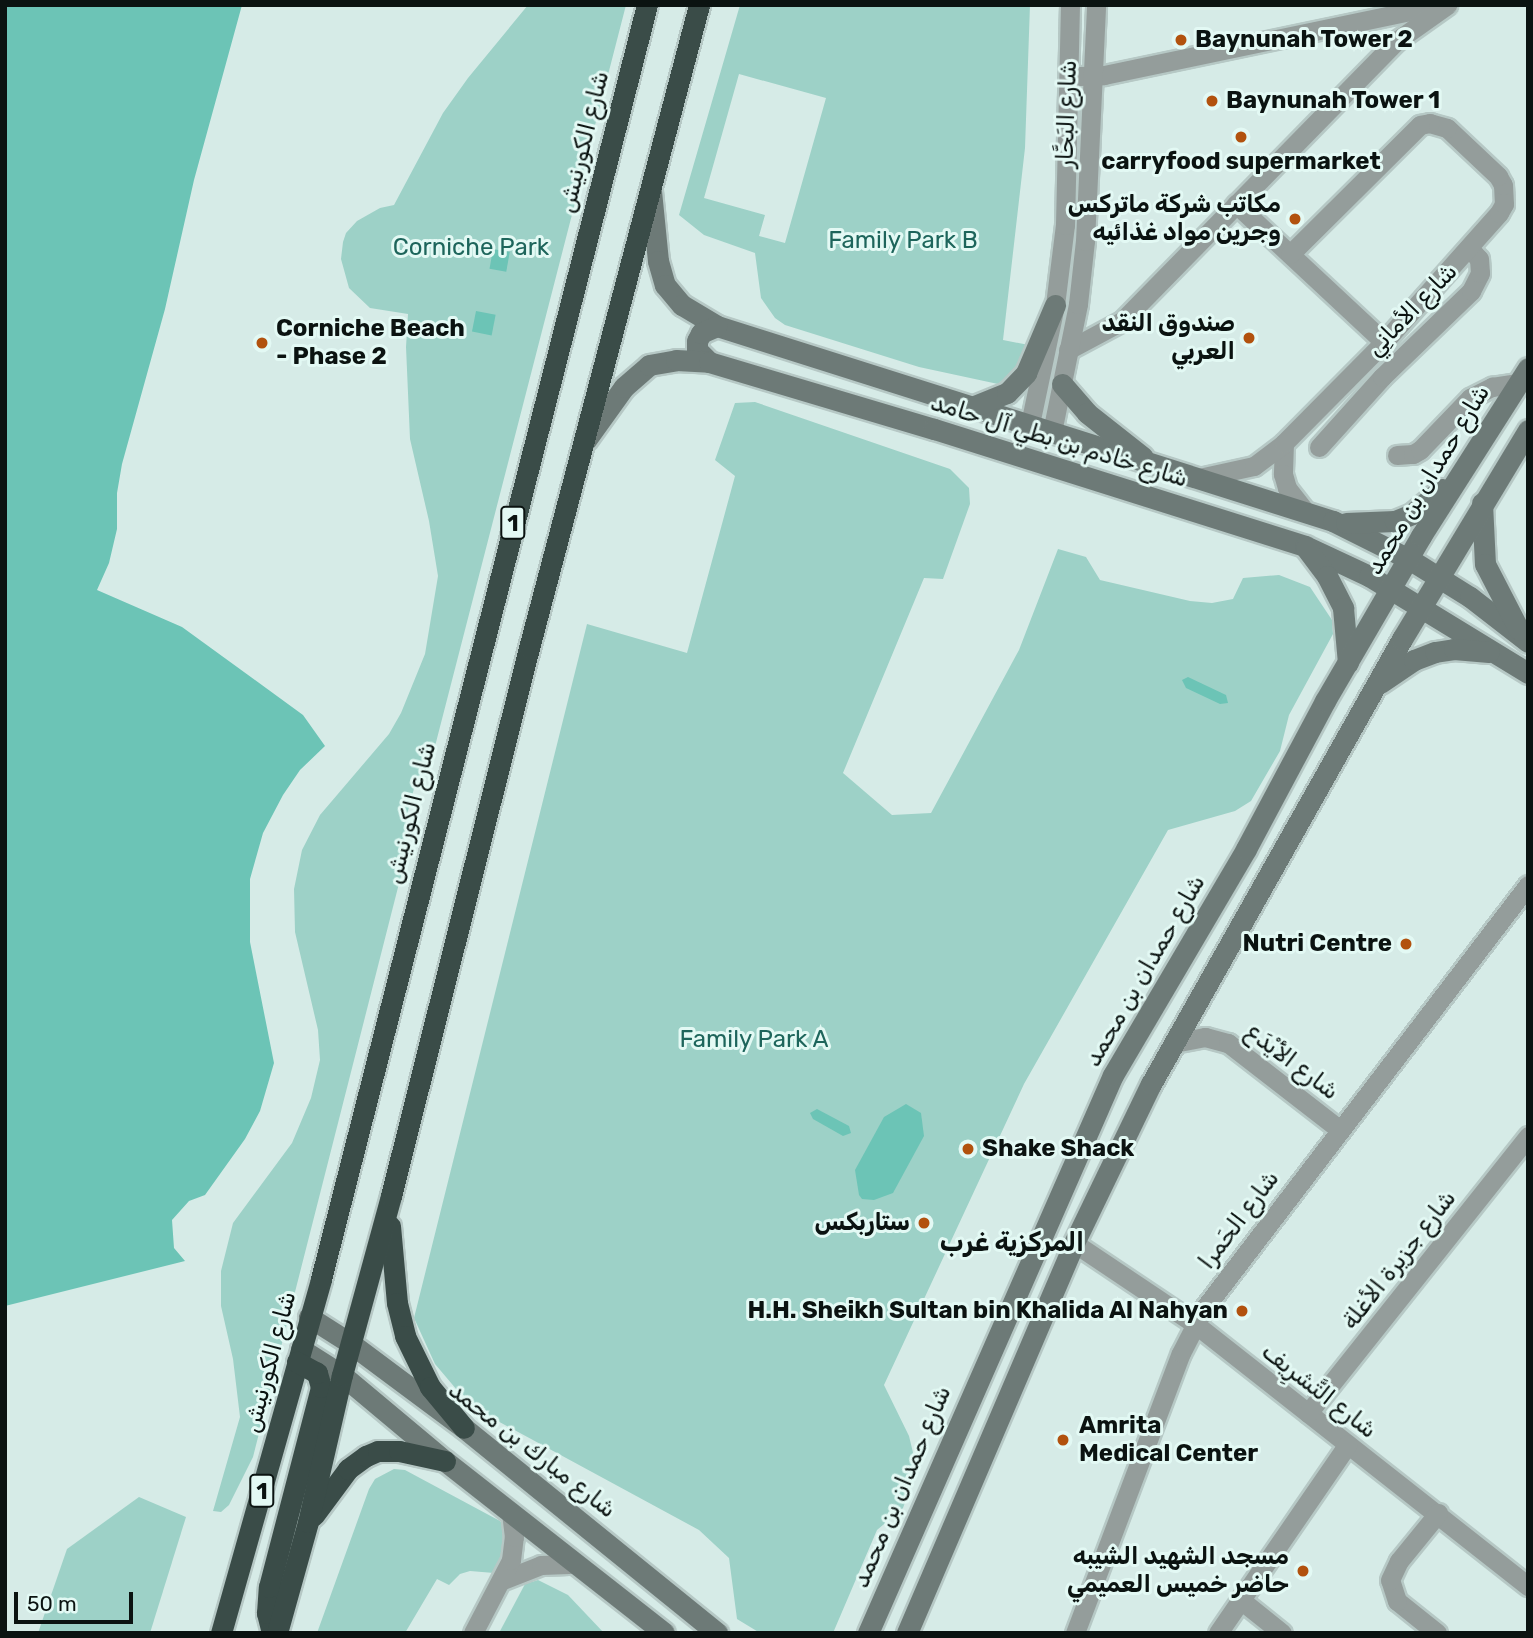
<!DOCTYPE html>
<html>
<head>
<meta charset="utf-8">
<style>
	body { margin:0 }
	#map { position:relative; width:1533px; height:1638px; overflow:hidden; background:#d6ebe7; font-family:Rubik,Cairo,sans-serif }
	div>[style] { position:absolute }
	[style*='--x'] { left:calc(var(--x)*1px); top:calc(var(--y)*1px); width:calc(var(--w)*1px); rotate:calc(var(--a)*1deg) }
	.green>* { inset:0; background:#9dd1c7 }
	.water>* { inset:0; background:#6cc4b6; transform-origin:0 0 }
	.roads { filter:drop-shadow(2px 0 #b6c8c5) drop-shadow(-2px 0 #b6c8c5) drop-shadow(0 2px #b6c8c5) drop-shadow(0 -2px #b6c8c5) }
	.street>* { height:19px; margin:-9.5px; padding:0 9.5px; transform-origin:9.5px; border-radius:9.5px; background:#949d9b }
	.secondary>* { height:21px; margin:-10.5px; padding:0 10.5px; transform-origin:10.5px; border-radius:10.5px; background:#6d7a77 }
	.highway>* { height:21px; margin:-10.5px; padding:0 10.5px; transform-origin:10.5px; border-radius:10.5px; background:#3a4c48 }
	.dots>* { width:19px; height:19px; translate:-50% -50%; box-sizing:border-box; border:4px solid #e3f9f4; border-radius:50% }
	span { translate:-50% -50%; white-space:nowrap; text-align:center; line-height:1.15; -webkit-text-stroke:6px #e3f9f4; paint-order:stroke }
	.shield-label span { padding:2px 5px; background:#e3f9f4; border:2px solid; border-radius:5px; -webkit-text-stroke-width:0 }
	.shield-label { font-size:23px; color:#0b1311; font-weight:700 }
	.poi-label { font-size:24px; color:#0b1311; font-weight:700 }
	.left { translate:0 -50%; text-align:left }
	.right { translate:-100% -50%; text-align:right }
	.street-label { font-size:24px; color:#0b1311 }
	.park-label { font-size:24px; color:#1d655b }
	.neighbourhood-label { font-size:26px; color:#0b1311; font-weight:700 }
	.frame { position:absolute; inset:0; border:7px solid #0b1311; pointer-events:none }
	.scale { position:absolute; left:14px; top:1592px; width:119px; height:32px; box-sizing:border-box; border:4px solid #0b1311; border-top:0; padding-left:9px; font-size:21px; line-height:24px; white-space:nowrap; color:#0b1311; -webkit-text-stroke:5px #e3f9f4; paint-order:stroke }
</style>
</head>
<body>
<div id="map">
	<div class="green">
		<div style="clip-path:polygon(528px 5px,626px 5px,433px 754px,415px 785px,406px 818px,407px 852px,253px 1457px,229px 1505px,221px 1512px,213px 1511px,240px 1417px,233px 1359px,221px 1306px,221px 1271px,233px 1223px,292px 1143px,311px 1098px,320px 1060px,318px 1030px,295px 932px,294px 889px,302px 850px,320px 815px,389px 734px,401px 713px,425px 654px,438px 576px,429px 521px,410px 439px,406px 347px,408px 314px,370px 308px,349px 288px,341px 259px,343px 242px,346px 233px,357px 221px,380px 208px,394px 205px,443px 113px,468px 78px)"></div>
		<div style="clip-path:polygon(evenodd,740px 5px,1030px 5px,1025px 148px,1003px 340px,1029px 345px,1017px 368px,998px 384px,919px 367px,785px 325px,775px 318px,761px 298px,755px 253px,704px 235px,679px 215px,740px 5px,739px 74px,826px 98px,785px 243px,759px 236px,765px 215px,704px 198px,739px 74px)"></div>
		<div style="clip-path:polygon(755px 402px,950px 469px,969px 488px,970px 504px,943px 579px,924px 578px,843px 773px,892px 815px,931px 813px,1019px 650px,1058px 549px,1086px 557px,1100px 580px,1190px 601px,1212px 603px,1233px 599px,1243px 578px,1279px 575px,1310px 587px,1332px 620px,1333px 634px,1289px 715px,1280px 751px,1251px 801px,1235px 811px,1168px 830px,1024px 1084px,884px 1385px,909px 1436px,917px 1469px,903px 1508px,877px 1530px,833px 1633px,760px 1633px,737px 1619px,729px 1558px,699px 1530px,494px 1419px,457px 1390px,435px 1364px,414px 1318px,587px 624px,687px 653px,735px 476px,715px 460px,735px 403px)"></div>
		<div style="clip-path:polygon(394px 1469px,405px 1470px,500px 1521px,506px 1527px,508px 1547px,494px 1573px,470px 1571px,460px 1574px,449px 1585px,437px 1579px,405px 1633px,317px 1633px,369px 1489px,375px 1479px)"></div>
		<div style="clip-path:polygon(139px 1497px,186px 1517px,150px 1633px,38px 1633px,67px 1549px)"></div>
		<div style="clip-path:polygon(538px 1580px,568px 1595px,604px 1633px,499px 1633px,525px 1584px)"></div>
	</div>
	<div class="water">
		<div style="clip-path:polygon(5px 5px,242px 5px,194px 180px,165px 309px,122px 464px,117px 493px,117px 529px,109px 563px,97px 590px,182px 627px,303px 715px,325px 746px,300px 770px,283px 795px,263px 833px,250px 879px,250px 942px,274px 1063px,260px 1111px,245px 1139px,205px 1195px,189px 1201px,172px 1220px,174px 1248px,185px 1261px,5px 1306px)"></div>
		<div style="left:493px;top:249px;width:17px;height:20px;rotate:10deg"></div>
		<div style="left:476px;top:311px;width:20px;height:21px;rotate:11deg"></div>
		<div style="clip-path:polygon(1188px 677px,1226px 695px,1228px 703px,1220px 704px,1186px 688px,1182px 680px)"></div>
		<div style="clip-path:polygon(906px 1104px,921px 1113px,924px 1136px,893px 1193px,874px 1200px,862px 1199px,859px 1195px,855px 1170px,884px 1117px)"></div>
		<div style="clip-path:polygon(817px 1109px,849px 1126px,851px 1133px,843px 1136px,813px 1119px,810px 1113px)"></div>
	</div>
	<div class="roads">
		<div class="street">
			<div style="--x:1080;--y:76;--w:24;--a:-2"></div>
			<div style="--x:1104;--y:75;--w:341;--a:-11.8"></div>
			<div style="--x:1236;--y:204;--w:202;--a:43"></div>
			<div style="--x:1068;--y:350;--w:61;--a:-28.2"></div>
			<div style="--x:1122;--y:321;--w:390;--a:-45.6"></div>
			<div style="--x:1395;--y:42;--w:64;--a:-35.4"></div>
			<div style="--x:1030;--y:424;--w:122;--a:-78.1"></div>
			<div style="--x:1055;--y:305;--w:81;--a:-82.9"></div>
			<div style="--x:1065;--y:225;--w:220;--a:-88.7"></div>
			<div style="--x:1052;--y:432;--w:131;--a:-78.5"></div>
			<div style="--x:1078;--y:304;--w:63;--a:-83.7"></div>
			<div style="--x:1085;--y:241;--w:236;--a:-87.3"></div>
			<div style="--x:1284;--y:443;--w:31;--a:92"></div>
			<div style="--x:1283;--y:474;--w:15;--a:74"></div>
			<div style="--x:1287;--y:488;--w:29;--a:52"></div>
			<div style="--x:1319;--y:447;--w:94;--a:-48"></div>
			<div style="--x:1382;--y:377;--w:124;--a:-44"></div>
			<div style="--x:1471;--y:291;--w:20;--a:-63"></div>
			<div style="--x:1480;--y:273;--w:14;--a:-94"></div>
			<div style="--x:1479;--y:259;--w:15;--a:-132"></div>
			<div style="--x:1397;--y:455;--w:16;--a:-4"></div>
			<div style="--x:1413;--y:454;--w:8;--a:-30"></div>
			<div style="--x:1420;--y:450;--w:72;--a:-46.1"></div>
			<div style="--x:1470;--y:398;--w:25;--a:-27"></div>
			<div style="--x:1492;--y:387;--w:25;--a:-9"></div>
			<div style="--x:1199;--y:478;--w:56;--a:-12.3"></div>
			<div style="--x:1254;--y:466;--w:38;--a:-37"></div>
			<div style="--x:1284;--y:443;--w:142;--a:-45.3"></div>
			<div style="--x:1384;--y:342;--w:173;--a:-48.3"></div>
			<div style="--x:1499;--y:213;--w:10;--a:-61"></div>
			<div style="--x:1504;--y:204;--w:19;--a:-93"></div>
			<div style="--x:1503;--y:185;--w:10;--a:-119"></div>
			<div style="--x:1498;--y:176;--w:70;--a:-136.7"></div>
			<div style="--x:1447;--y:128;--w:18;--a:-164"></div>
			<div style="--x:1430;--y:123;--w:10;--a:169"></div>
			<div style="--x:1420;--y:125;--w:183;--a:135.2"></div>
			<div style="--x:1174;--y:1043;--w:32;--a:-11"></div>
			<div style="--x:1205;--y:1037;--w:24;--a:15"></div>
			<div style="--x:1228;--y:1043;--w:140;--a:37.8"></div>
			<div style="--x:1074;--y:1243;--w:146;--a:33.8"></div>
			<div style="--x:1195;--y:1324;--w:424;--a:38.2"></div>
			<div style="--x:1308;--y:1413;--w:354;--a:-51.5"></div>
			<div style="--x:503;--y:1580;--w:41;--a:-21.5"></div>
			<div style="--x:541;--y:1565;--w:34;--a:-2"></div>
			<div style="--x:1242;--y:1601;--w:51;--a:38.7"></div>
			<div style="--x:473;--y:1633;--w:82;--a:-62.5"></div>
			<div style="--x:511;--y:1560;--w:23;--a:-83"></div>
			<div style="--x:514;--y:1537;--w:24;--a:-97"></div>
			<div style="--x:1075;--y:1633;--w:299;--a:-69.3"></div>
			<div style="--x:1181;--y:1353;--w:48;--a:-62.9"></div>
			<div style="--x:1203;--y:1310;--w:535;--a:-52.59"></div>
			<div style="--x:1218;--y:1633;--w:229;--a:-55.5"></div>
			<div style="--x:1437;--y:1633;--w:51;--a:-141.3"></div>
			<div style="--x:1397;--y:1601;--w:22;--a:-108"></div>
			<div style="--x:1390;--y:1580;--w:21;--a:-65"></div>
			<div style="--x:1399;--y:1561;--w:62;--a:-50.9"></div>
		</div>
		<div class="secondary">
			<div style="--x:651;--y:191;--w:70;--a:84.3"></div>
			<div style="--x:658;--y:261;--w:25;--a:74"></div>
			<div style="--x:665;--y:285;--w:26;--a:50"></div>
			<div style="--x:682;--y:305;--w:41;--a:31"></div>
			<div style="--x:717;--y:326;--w:646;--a:17.57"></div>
			<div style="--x:1333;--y:521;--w:85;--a:26.6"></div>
			<div style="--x:1409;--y:559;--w:72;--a:31.9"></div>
			<div style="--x:1470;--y:597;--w:73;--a:37.8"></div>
			<div style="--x:709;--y:362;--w:17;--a:-135"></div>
			<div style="--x:697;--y:350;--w:9;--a:-90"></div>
			<div style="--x:697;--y:341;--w:9;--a:-63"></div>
			<div style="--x:701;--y:333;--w:17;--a:-24"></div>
			<div style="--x:1062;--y:384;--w:38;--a:49"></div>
			<div style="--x:1087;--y:413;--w:71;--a:38.2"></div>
			<div style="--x:972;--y:407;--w:38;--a:-22"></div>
			<div style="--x:1007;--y:393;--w:28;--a:-46"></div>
			<div style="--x:1026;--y:373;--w:74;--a:-66.9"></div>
			<div style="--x:586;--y:440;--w:65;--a:-54.4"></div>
			<div style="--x:624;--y:387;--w:33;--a:-41"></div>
			<div style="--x:649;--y:365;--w:27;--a:-10"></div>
			<div style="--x:676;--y:360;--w:33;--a:3"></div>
			<div style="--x:709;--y:362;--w:235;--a:16.6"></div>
			<div style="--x:934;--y:429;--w:389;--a:17.5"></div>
			<div style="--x:1305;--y:546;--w:71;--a:25.1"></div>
			<div style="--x:1369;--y:576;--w:186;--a:31.4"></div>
			<div style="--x:1482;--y:503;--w:61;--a:87.2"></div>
			<div style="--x:1485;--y:564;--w:74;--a:62.7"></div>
			<div style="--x:1346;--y:523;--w:49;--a:-2.3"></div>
			<div style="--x:1395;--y:521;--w:18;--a:-22"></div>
			<div style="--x:1412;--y:514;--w:39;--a:-40"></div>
			<div style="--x:1306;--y:548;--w:35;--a:53"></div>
			<div style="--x:1327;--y:576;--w:36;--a:63"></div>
			<div style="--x:1343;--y:608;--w:55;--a:84.8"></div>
			<div style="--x:1380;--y:683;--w:41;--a:-34.1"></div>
			<div style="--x:1414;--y:660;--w:22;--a:-21"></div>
			<div style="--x:1435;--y:652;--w:19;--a:-9"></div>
			<div style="--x:1454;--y:649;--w:35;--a:5"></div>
			<div style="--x:309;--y:1317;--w:49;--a:32.4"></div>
			<div style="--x:350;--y:1343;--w:142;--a:36.7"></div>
			<div style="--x:464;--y:1428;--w:326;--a:39"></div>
			<div style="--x:301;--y:1349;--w:49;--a:32.4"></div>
			<div style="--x:342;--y:1375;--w:134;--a:39.9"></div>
			<div style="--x:445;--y:1461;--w:278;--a:38.1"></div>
			<div style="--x:868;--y:1633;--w:609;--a:-66.3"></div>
			<div style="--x:1113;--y:1075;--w:262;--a:-59.5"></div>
			<div style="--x:1246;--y:849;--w:168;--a:-61.9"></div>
			<div style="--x:1325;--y:701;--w:191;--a:-59.8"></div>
			<div style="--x:1421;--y:536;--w:199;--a:-57.5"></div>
			<div style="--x:907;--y:1633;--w:424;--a:-66.8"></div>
			<div style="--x:1074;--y:1243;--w:177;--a:-64.2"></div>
			<div style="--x:1151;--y:1084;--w:511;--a:-60.58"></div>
			<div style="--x:1402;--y:639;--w:244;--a:-58.9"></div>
		</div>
		<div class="highway">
			<div style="--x:390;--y:1226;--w:77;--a:84.8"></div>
			<div style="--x:397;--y:1303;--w:34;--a:76"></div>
			<div style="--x:405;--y:1336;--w:57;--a:63.9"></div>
			<div style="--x:430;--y:1387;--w:53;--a:50.3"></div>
			<div style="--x:314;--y:1515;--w:57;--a:-53.5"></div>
			<div style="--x:348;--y:1469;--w:22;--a:-36"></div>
			<div style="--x:366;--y:1456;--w:13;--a:-23"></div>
			<div style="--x:378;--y:1451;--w:21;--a:0"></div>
			<div style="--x:399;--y:1451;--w:47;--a:12.3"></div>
			<div style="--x:221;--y:1633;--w:368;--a:-74.2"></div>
			<div style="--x:321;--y:1279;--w:1315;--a:-75.65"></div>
			<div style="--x:272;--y:1633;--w:21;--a:-104"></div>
			<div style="--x:267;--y:1613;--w:26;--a:-86"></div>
			<div style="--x:269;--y:1587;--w:207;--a:-75.4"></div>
			<div style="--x:321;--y:1387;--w:15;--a:-106"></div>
			<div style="--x:317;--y:1373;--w:23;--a:-151"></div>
			<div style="--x:277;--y:1633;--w:115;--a:-74.4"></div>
			<div style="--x:308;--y:1522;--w:151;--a:-77"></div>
			<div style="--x:342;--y:1375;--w:186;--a:-74.7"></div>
			<div style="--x:391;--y:1196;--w:565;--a:-75.87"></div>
			<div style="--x:529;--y:648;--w:665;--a:-75.19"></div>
		</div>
	</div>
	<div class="dots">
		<div style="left:1181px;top:40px;background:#b2520e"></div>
		<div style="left:1212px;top:101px;background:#b2520e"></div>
		<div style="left:1241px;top:137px;background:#b2520e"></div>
		<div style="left:1295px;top:219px;background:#b2520e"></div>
		<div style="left:1249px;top:338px;background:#b2520e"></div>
		<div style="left:262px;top:343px;background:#b2520e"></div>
		<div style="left:1406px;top:944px;background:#b2520e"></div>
		<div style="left:968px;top:1149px;background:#b2520e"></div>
		<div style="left:924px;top:1223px;background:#b2520e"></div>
		<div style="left:1242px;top:1311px;background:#b2520e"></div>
		<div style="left:1063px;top:1440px;background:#b2520e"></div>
		<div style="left:1303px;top:1571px;background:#b2520e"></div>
	</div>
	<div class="shield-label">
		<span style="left:513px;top:523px">1</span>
		<span style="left:262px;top:1491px">1</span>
	</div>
	<div class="poi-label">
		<span class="left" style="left:1195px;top:40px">Baynunah Tower 2</span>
		<span class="left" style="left:1226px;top:101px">Baynunah Tower 1</span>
		<span style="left:1241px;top:162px">carryfood supermarket</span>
		<span class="right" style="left:1281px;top:219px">مكاتب شركة ماتركس<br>وجرين مواد غذائيه</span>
		<span class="right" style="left:1235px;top:338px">صندوق النقد<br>العربي</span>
		<span class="left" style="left:276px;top:343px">Corniche Beach<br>- Phase 2</span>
		<span class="right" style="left:1392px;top:944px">Nutri Centre</span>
		<span class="left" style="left:982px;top:1149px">Shake Shack</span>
		<span class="right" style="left:910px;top:1223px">ستاربكس</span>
		<span class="right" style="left:1228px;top:1311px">H.H. Sheikh Sultan bin Khalida Al Nahyan</span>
		<span class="left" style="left:1079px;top:1440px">Amrita<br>Medical Center</span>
		<span class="right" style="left:1289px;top:1571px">مسجد الشهيد الشيبه<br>حاضر خميس العميمي</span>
	</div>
	<div class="street-label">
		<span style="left:1067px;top:114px;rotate:-88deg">شارع البَحَّار</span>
		<span style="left:584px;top:142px;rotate:-76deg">شارع الكورنيش</span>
		<span style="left:1412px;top:310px;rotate:-46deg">شارع الأمانِي</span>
		<span style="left:1059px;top:441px;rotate:17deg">شارع خادم بن بطي آل حامد</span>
		<span style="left:1428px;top:480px;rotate:-59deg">شارع حمدان بن محمد</span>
		<span style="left:411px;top:813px;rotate:-76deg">شارع الكورنيش</span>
		<span style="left:1145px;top:971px;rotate:-60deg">شارع حمدان بن محمد</span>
		<span style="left:1292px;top:1062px;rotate:37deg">شارع الأَيْدَع</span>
		<span style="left:1239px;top:1220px;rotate:-53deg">شارع الحَمرا</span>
		<span style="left:1399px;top:1260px;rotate:-52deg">شارع جزيرة الأغلة</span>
		<span style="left:270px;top:1362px;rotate:-75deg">شارع الكورنيش</span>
		<span style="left:1319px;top:1391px;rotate:38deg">شارع التَّشرِيف</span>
		<span style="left:532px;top:1450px;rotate:38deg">شارع مبارك بن محمد</span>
		<span style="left:902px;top:1487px;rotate:-67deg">شارع حمدان بن محمد</span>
	</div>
	<div class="park-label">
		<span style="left:903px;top:241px">Family Park B</span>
		<span style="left:471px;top:248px">Corniche Park</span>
		<span style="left:754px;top:1040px">Family Park A</span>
	</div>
	<div class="neighbourhood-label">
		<span style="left:1012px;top:1243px">المركزية غرب</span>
	</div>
	<div class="frame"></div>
	<div class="scale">50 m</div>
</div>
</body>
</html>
